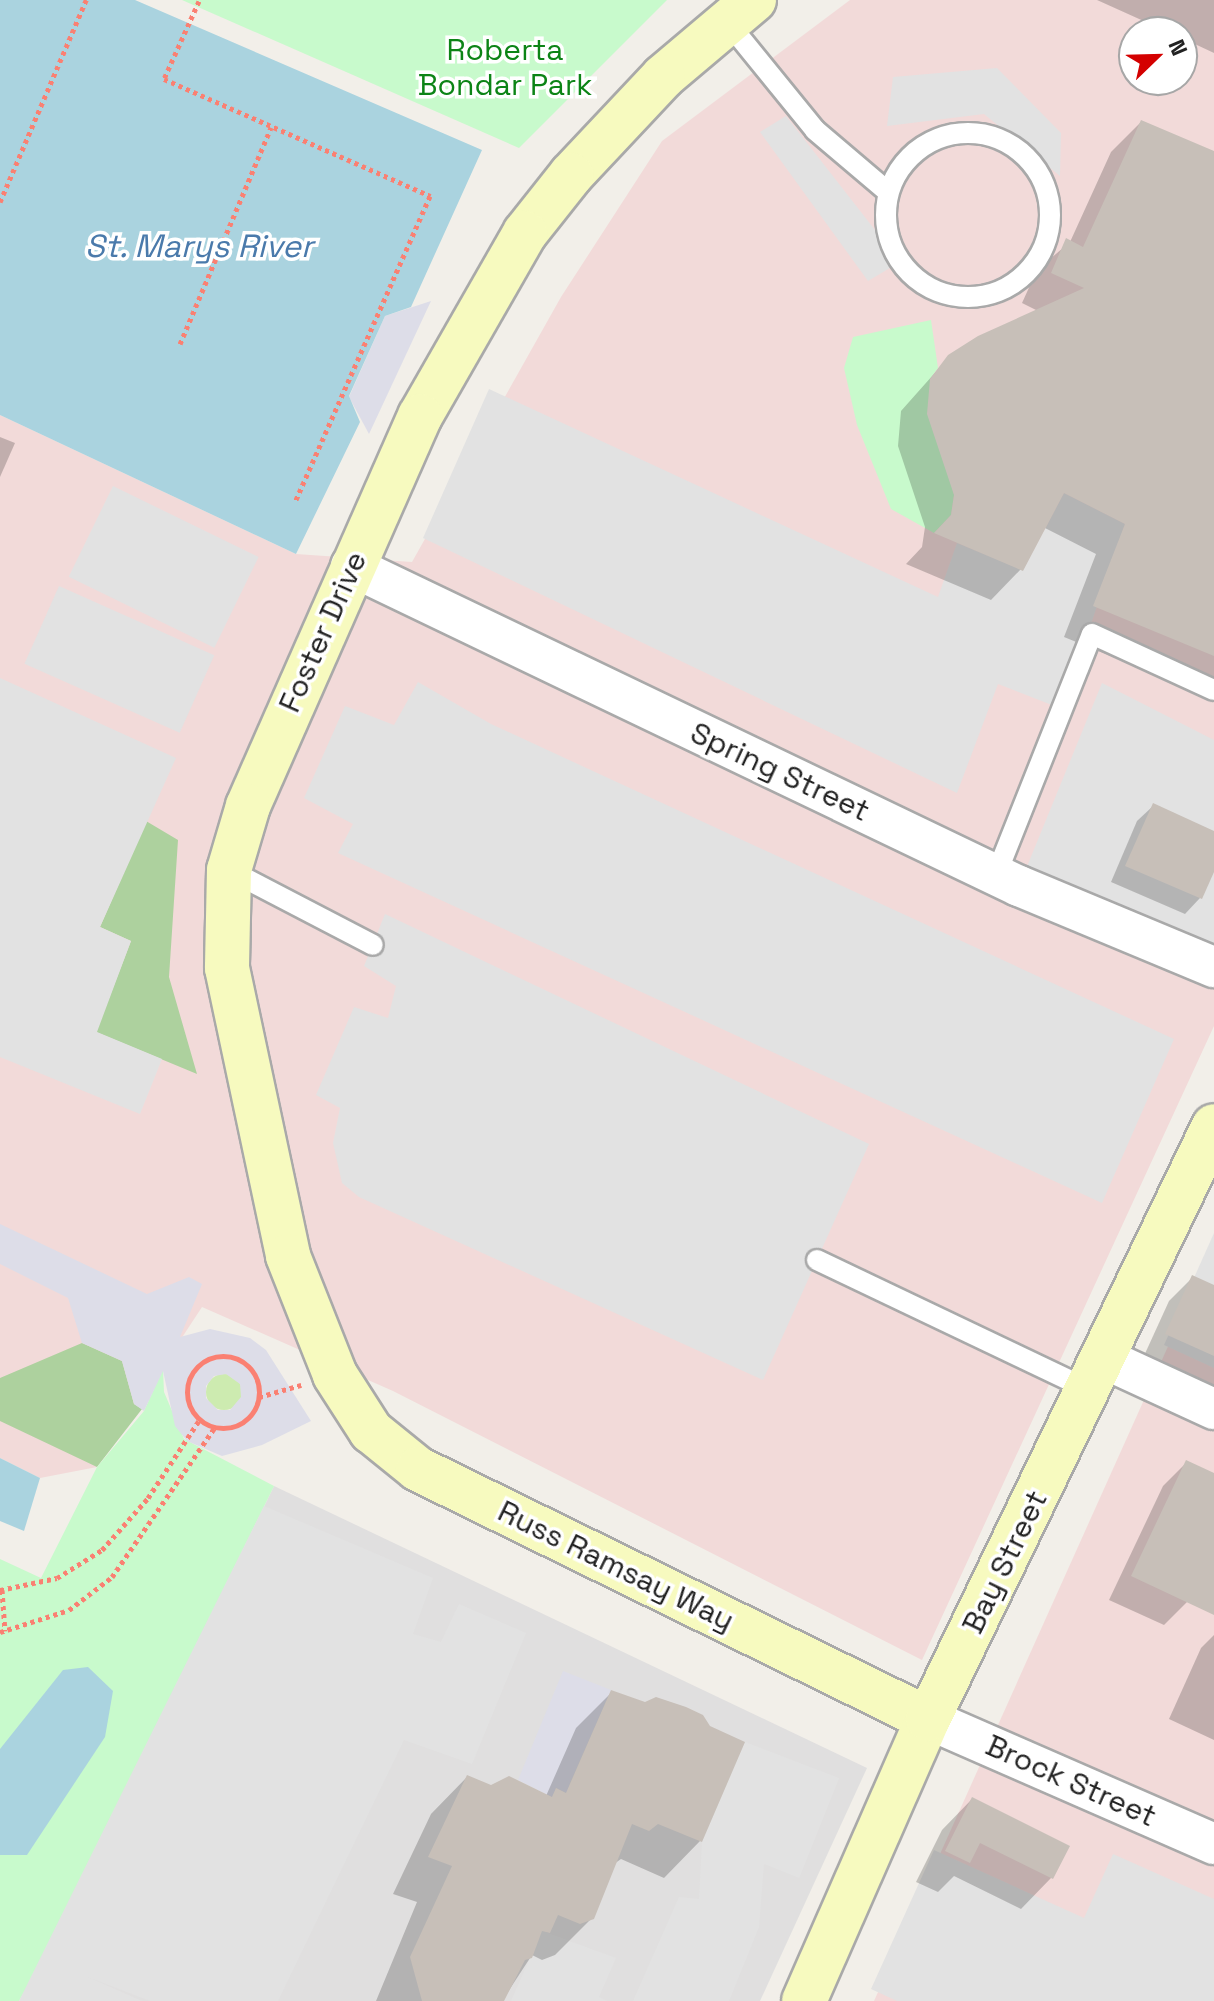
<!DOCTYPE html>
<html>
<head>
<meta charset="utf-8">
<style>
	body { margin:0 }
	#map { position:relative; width:1214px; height:2001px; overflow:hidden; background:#f2efe9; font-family:"Space Grotesk",sans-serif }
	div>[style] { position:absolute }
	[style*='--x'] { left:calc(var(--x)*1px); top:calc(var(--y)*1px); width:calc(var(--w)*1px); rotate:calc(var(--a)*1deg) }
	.residential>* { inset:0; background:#e0dfdf }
	.commercial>* { inset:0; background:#f2dad9 }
	.grass>* { inset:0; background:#cdebb0 }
	.round { border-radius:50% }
	.forest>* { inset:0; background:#add19e }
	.park>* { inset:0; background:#c8facc }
	.parking>* { inset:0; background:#e2e2e2; transform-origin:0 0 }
	.plaza>* { inset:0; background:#dddde8 }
	.water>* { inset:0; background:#aad3df }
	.shadow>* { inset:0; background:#0003 }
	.building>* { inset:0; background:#c7bfb8 }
	.path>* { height:5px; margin-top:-2.5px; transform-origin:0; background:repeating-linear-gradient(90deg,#fa8072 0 4px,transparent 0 8px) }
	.path>.ring { margin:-2.5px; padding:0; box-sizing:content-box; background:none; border:5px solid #fa8072; border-radius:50% }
	.roads { filter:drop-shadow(2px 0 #a9a9a9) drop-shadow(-2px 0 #a9a9a9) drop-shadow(0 2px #a9a9a9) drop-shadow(0 -2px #a9a9a9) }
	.lane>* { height:20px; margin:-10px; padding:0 10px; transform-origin:10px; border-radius:10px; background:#fff }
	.lane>.ring { margin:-10px; padding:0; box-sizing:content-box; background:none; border:20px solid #fff; border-radius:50% }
	.street>* { height:40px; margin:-20px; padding:0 20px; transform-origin:20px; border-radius:20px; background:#fff }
	.secondary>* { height:44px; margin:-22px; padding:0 22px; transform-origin:22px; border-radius:22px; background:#f7fabf }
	span { translate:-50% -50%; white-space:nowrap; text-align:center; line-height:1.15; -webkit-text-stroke:7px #fff; paint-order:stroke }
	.park-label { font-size:30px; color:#0c8416 }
	.street-label { font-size:30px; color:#222 }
	.water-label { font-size:32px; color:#4a7aab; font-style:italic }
	.north { position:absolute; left:1118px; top:16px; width:80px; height:80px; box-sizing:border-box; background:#fff; border:2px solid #a7a7a7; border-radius:50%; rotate:67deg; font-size:22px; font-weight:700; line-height:32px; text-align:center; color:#222 }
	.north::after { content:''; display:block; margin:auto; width:28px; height:36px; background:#d40000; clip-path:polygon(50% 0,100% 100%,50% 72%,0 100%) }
</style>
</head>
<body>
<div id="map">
	<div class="residential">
		<div style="clip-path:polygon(274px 1486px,867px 1768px,760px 2001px,66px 2001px,43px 1959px)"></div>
	</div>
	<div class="commercial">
		<div style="clip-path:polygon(evenodd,850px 0,1214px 0,1214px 1026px,922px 1660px,393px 1391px,202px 1307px,97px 1467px,40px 1478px,0 1458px,0 415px,296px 554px,412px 562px,561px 297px,662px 141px,850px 0,1134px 32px,1182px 32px,1182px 80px,1134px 80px,1134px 32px)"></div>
		<div style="clip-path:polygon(1214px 1244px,1214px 2001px,874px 2001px)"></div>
	</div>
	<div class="grass">
		<div class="round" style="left:206px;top:1374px;width:36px;height:36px"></div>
	</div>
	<div class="forest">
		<div style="clip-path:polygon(146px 821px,178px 840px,169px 977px,197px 1074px,96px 1032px,131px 941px,100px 927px)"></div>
		<div style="clip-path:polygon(82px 1343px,122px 1361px,134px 1404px,142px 1409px,97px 1467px,0 1421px,0 1378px)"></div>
	</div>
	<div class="park">
		<div style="clip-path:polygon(182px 0,667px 0,519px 148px)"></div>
		<div style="clip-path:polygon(931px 320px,938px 368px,930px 379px,954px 495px,951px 515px,934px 533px,891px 509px,857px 425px,844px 368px,853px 337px)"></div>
		<div style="clip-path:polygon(163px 1369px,164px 1392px,184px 1439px,274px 1486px,43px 1959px,19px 2001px,0 2001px,0 1559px,41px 1578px,97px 1467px,144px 1411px)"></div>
	</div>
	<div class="parking">
		<div style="clip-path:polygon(997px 68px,1061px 133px,1060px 176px,984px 114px,887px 126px,893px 77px)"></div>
		<div style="clip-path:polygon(786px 116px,900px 262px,868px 281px,760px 132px)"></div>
		<div style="clip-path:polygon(489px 389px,938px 597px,957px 543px,1023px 570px,1064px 493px,1125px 524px,1062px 709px,998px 684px,957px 793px,423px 538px)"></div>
		<div style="left:113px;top:486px;width:162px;height:101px;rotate:26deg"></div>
		<div style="left:59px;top:586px;width:170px;height:85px;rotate:24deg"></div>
		<div style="clip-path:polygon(0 678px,176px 758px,100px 927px,131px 941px,97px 1032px,162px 1059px,140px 1114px,0 1057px)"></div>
		<div style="clip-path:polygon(418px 682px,491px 724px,1174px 1039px,1102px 1203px,338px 853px,353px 824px,304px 798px,345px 706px,394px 725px)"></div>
		<div style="clip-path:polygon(1102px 683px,1214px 740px,1214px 946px,1019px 886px)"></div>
		<div style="clip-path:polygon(385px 914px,869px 1144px,763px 1380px,359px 1197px,342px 1183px,333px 1143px,340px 1108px,316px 1095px,354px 1007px,388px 1018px,396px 986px,364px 966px)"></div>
		<div style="clip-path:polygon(1214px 1233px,1214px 1368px,1164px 1345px)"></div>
		<div style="clip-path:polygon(264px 1506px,433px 1578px,413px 1634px,441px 1642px,459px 1604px,526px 1633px,472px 1764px,404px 1740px,278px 2001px,150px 2001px,88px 1977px,142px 2001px,19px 2001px)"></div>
		<div style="clip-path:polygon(745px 1742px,839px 1778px,799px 1878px,764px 1864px,759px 1927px,729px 2001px,633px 2001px,679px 1897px,699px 1899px,702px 1842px)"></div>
		<div style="clip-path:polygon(934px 1850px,1084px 1918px,1113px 1854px,1214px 1899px,1214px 2001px,897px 2001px,871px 1989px)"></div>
		<div style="clip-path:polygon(542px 1931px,616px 1958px,599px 1997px,607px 2001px,511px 2001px)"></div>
	</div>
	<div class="plaza">
		<div style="clip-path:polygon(431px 301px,369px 434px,349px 397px,385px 316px)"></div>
		<div style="clip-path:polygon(evenodd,0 1224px,147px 1294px,189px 1277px,202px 1284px,180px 1337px,210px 1329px,250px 1338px,266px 1350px,311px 1421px,262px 1445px,222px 1456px,187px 1441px,175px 1426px,163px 1371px,144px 1411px,134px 1404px,122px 1361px,82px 1343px,68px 1298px,0 1264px,0 1224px,226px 1374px,240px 1384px,241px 1397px,230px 1410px,218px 1410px,206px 1398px,206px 1386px,214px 1376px,226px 1374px)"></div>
		<div style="clip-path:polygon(563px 1671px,611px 1690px,569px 1785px,586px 1803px,556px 1788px,552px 1797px,518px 1780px)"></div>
	</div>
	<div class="water">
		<div style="clip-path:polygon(0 0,135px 0,482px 150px,411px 307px,385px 316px,349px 396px,360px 422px,296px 554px,0 415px)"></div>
		<div style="clip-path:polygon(0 1458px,40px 1478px,24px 1531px,0 1521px)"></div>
		<div style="clip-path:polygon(88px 1667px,113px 1691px,105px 1737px,27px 1855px,0 1855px,0 1749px,63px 1670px)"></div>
	</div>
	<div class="shadow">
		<div style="clip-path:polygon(1097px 0,1214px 0,1214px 53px,1182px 38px,1182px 32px,1168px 32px)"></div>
		<div style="clip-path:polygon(1141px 122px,1214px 153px,1214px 698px,1064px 637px,1096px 554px,1043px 527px,1021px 569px,991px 600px,906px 564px,922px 547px,925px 527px,898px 446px,901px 411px,949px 357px,1038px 311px,1022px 303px,1037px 270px,1070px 242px,1111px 152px)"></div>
		<div style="clip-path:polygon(0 437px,15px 443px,0 477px)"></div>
		<div style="clip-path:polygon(1153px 806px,1214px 833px,1214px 867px,1200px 898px,1185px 914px,1111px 882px,1137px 821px)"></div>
		<div style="clip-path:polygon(1193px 1277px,1214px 1287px,1214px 1390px,1143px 1358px,1169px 1301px)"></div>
		<div style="clip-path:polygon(1187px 1462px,1214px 1475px,1214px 1545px,1187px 1602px,1164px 1625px,1109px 1600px,1163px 1486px)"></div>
		<div style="clip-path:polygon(1214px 1635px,1214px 1740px,1169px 1719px,1201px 1648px)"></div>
		<div style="clip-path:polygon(612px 1692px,700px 1841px,664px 1878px,621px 1859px,614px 1864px,592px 1918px,555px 1955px,542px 1960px,532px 1955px,502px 2001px,369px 2001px,376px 2001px,417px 1902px,393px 1894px,431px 1814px,467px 1777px,491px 1788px,546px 1796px,576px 1728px)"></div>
		<div style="clip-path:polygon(972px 1799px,1067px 1847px,1051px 1878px,1021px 1909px,954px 1876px,938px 1892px,916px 1882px,942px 1830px)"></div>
	</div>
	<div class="building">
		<div style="clip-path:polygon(1141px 120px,1214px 151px,1214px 656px,1093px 606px,1125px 524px,1064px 493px,1023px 571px,934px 533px,951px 515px,954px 495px,927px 414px,930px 379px,948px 355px,978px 336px,1084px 288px,1051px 273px,1066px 238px,1083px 247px)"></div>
		<div style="clip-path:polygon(1153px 803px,1214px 831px,1214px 872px,1202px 899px,1125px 866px)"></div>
		<div style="clip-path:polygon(1192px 1275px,1214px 1285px,1214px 1356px,1165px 1334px)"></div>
		<div style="clip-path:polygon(1186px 1460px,1214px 1473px,1214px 1615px,1131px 1576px)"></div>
		<div style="clip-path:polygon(611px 1690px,645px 1702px,656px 1697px,686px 1707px,703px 1715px,710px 1726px,745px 1742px,702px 1842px,658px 1824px,649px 1831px,632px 1824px,594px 1919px,580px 1924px,558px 1915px,550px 1933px,542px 1931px,532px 1958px,525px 1960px,504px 2001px,422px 2001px,410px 1957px,452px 1866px,428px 1857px,467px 1775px,491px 1785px,509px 1776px,552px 1797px,556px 1788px,566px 1793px)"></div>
		<div style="clip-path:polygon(972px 1797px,1070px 1846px,1053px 1879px,980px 1843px,970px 1863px,945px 1851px)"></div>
	</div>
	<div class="path">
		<div style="--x:199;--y:1;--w:85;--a:114.2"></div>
		<div style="--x:164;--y:79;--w:291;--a:23.7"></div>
		<div style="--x:430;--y:196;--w:334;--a:113.8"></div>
		<div style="--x:0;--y:202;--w:220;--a:-66.9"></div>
		<div style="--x:180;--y:344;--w:235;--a:-67.2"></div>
		<div class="ring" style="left:187px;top:1356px;width:67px;height:67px"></div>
		<div style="--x:259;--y:1397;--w:44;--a:-15.9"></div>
		<div style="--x:0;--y:1590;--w:58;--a:-11.9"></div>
		<div style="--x:57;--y:1578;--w:53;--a:-31.9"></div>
		<div style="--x:102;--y:1550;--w:69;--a:-48.5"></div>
		<div style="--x:148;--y:1498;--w:95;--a:-56.6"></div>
		<div style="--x:2;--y:1590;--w:41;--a:85.8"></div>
		<div style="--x:0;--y:1632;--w:72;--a:-17.7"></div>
		<div style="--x:69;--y:1610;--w:54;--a:-37.5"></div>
		<div style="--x:112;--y:1577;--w:182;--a:-55.5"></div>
	</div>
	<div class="roads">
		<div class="lane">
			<div style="--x:729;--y:24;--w:136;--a:50.9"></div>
			<div style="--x:815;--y:130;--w:96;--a:40.3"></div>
			<div class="ring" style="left:886px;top:133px;width:144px;height:144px"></div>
			<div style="--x:229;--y:870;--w:162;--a:27.5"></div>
			<div style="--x:996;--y:875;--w:259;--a:-68.3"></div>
			<div style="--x:1092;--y:634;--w:134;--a:24.7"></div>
			<div style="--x:817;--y:1260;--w:302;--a:25.5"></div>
		</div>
		<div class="street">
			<div style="--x:351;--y:566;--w:741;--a:25.6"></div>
			<div style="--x:1019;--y:886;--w:211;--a:22.6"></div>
			<div style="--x:1103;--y:1358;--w:122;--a:24.7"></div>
			<div style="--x:928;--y:1719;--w:312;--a:23.6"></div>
		</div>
		<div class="secondary">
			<div style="--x:754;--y:0;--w:119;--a:139.8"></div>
			<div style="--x:663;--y:77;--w:134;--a:133.2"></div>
			<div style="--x:571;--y:175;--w:74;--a:128.4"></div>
			<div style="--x:525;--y:233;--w:211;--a:119.8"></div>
			<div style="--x:420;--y:416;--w:426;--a:113.8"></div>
			<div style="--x:248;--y:806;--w:67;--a:106.5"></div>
			<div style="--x:229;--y:870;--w:98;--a:91.2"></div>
			<div style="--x:227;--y:968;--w:294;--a:78"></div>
			<div style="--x:288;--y:1256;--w:128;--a:68.4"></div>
			<div style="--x:335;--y:1375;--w:67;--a:57.3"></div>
			<div style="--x:371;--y:1431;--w:60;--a:39"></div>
			<div style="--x:418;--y:1469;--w:568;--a:26.11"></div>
			<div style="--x:804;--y:2001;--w:308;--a:-66.3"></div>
			<div style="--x:928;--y:1719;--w:658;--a:-64.25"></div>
		</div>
	</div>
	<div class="park-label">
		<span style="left:505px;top:67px">Roberta<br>Bondar Park</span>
	</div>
	<div class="street-label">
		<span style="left:323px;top:632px;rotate:-66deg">Foster Drive</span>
		<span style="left:780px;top:772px;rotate:25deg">Spring Street</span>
		<span style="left:1005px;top:1562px;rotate:-64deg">Bay Street</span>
		<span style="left:616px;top:1566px;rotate:26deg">Russ Ramsay Way</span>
		<span style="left:1071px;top:1781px;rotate:24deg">Brock Street</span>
	</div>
	<div class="water-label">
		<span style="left:199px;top:246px">St. Marys River</span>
	</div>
	<div class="north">N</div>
</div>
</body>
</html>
